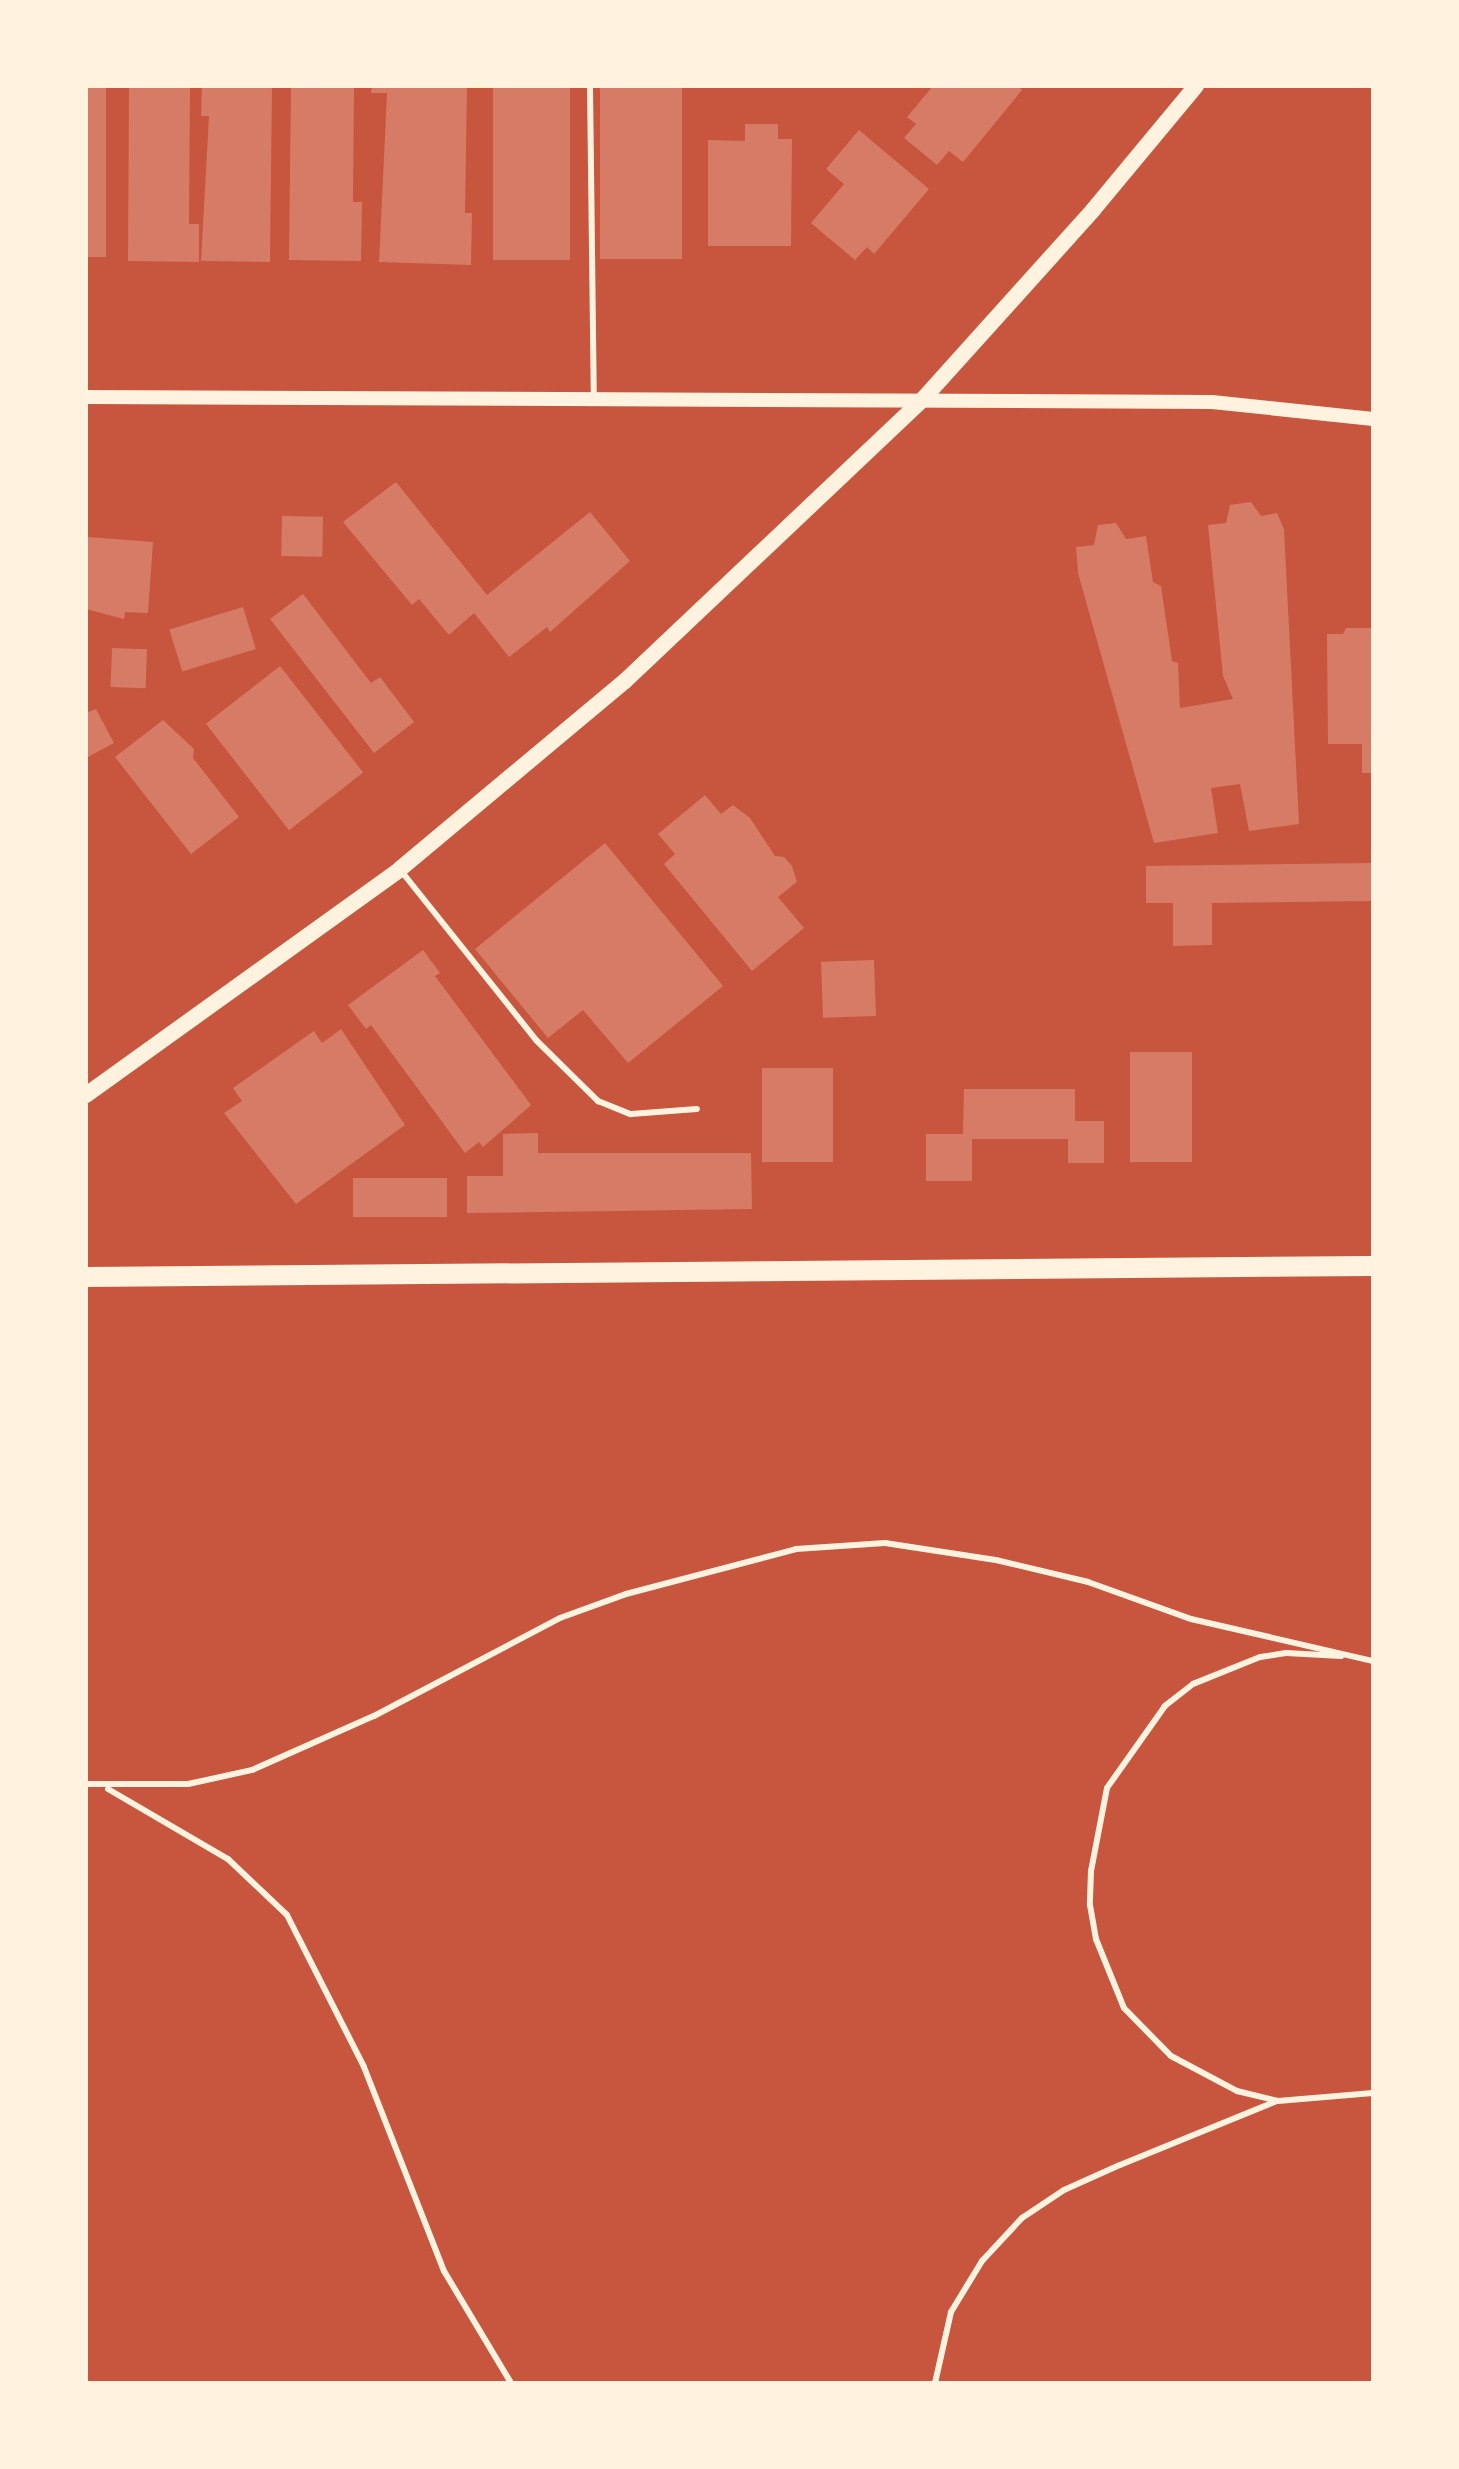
<!DOCTYPE html>
<html>
<head>
<meta charset="utf-8">
<style>
	body { margin:0 }
	#map { position:relative; width:1459px; height:2469px; overflow:hidden; background:#c8553d; font-family:Rubik,sans-serif }
	div>[style] { position:absolute }
	[style*='--x'] { left:calc(var(--x)*1px); top:calc(var(--y)*1px); width:calc(var(--w)*1px); rotate:calc(var(--a)*1deg) }
	.building>* { inset:0; background:#d67c66; transform-origin:0 0 }
	.service>* { height:6px; margin:-3px; padding:0 3px; transform-origin:3px; border-radius:3px; background:#fff3e0 }
	.tertiary>* { height:14px; margin:-7px; padding:0 7px; transform-origin:7px; border-radius:7px; background:#fff3e0 }
	.secondary>* { height:16px; margin:-8px; padding:0 8px; transform-origin:8px; border-radius:8px; background:#fff3e0 }
	.primary>* { height:20px; margin:-10px; padding:0 10px; transform-origin:10px; border-radius:10px; background:#fff3e0 }
	span { translate:-50% -50%; white-space:nowrap; text-align:center; line-height:1.15; -webkit-text-stroke:6px #fff3e0; paint-order:stroke }
	.frame { position:absolute; inset:0; border:88px solid #fff3e0; pointer-events:none }
</style>
</head>
<body>
<div id="map">
	<div class="building">
		<div style="left:86px;top:86px;width:20px;height:171px"></div>
		<div style="clip-path:polygon(129px 86px,190px 86px,189px 224px,199px 224px,199px 262px,128px 261px)"></div>
		<div style="clip-path:polygon(202px 86px,272px 86px,270px 262px,201px 261px,209px 116px,201px 116px)"></div>
		<div style="clip-path:polygon(291px 86px,354px 86px,353px 202px,362px 202px,361px 261px,289px 260px)"></div>
		<div style="clip-path:polygon(372px 86px,467px 86px,465px 213px,472px 213px,471px 265px,379px 262px,387px 93px,371px 93px)"></div>
		<div style="left:493px;top:86px;width:77px;height:174px"></div>
		<div style="left:600px;top:86px;width:82px;height:173px"></div>
		<div style="clip-path:polygon(933px 86px,1017px 86px,1022px 90px,963px 162px,949px 151px,937px 165px,904px 138px,916px 124px,907px 117px)"></div>
		<div style="clip-path:polygon(745px 124px,778px 124px,778px 139px,792px 139px,791px 246px,708px 246px,708px 140px,745px 141px)"></div>
		<div style="clip-path:polygon(859px 130px,929px 189px,874px 254px,867px 247px,855px 260px,811px 223px,844px 184px,826px 169px)"></div>
		<div style="clip-path:polygon(396px 482px,487px 595px,590px 512px,630px 561px,550px 632px,547px 627px,509px 657px,474px 613px,449px 635px,419px 599px,412px 605px,343px 522px)"></div>
		<div style="clip-path:polygon(1251px 502px,1261px 516px,1277px 513px,1284px 529px,1299px 824px,1249px 831px,1240px 784px,1211px 788px,1218px 833px,1154px 843px,1078px 573px,1076px 547px,1094px 545px,1098px 525px,1116px 523px,1126px 539px,1146px 536px,1153px 582px,1161px 586px,1172px 661px,1178px 663px,1180px 708px,1233px 699px,1223px 676px,1208px 525px,1226px 523px,1230px 505px)"></div>
		<div style="left:282px;top:516px;width:41px;height:40px;rotate:1deg"></div>
		<div style="clip-path:polygon(88px 537px,153px 542px,148px 613px,125px 612px,124px 619px,86px 609px)"></div>
		<div style="clip-path:polygon(303px 594px,371px 683px,380px 677px,414px 722px,374px 753px,270px 619px)"></div>
		<div style="left:243px;top:607px;width:44px;height:77px;rotate:73deg"></div>
		<div style="clip-path:polygon(1346px 628px,1373px 628px,1373px 773px,1362px 773px,1362px 744px,1328px 744px,1327px 634px,1343px 634px)"></div>
		<div style="left:112px;top:648px;width:35px;height:39px;rotate:2deg"></div>
		<div style="left:280px;top:666px;width:135px;height:94px;rotate:52deg"></div>
		<div style="clip-path:polygon(96px 709px,114px 743px,86px 758px,86px 713px)"></div>
		<div style="clip-path:polygon(163px 720px,194px 749px,193px 758px,239px 817px,191px 854px,115px 757px)"></div>
		<div style="clip-path:polygon(705px 795px,721px 814px,733px 805px,750px 818px,775px 856px,784px 857px,792px 866px,797px 882px,778px 897px,804px 928px,752px 971px,664px 864px,675px 854px,658px 834px)"></div>
		<div style="clip-path:polygon(605px 843px,723px 986px,628px 1063px,583px 1010px,548px 1038px,475px 949px)"></div>
		<div style="clip-path:polygon(1373px 863px,1373px 901px,1212px 903px,1212px 945px,1173px 946px,1173px 903px,1146px 903px,1146px 866px)"></div>
		<div style="clip-path:polygon(423px 950px,440px 973px,435px 976px,531px 1105px,483px 1147px,479px 1142px,465px 1153px,371px 1025px,366px 1029px,348px 1005px)"></div>
		<div style="left:874px;top:960px;width:56px;height:53px;rotate:88deg"></div>
		<div style="clip-path:polygon(341px 1029px,405px 1125px,296px 1204px,224px 1113px,242px 1101px,233px 1088px,314px 1031px,322px 1043px)"></div>
		<div style="left:1130px;top:1052px;width:62px;height:110px"></div>
		<div style="left:762px;top:1068px;width:71px;height:94px"></div>
		<div style="clip-path:polygon(964px 1089px,1075px 1089px,1075px 1121px,1104px 1121px,1104px 1163px,1068px 1163px,1068px 1139px,972px 1139px,972px 1181px,926px 1181px,926px 1134px,963px 1134px)"></div>
		<div style="clip-path:polygon(538px 1133px,538px 1153px,751px 1153px,752px 1209px,467px 1213px,467px 1176px,503px 1176px,503px 1134px)"></div>
		<div style="left:447px;top:1178px;width:39px;height:94px;rotate:90deg"></div>
	</div>
	<div class="service">
		<div style="--x:590;--y:86;--w:312;--a:89.3"></div>
		<div style="--x:402;--y:872;--w:216;--a:51.4"></div>
		<div style="--x:537;--y:1041;--w:86;--a:44.5"></div>
		<div style="--x:598;--y:1101;--w:35;--a:22"></div>
		<div style="--x:631;--y:1114;--w:66;--a:-4.3"></div>
		<div style="--x:1341;--y:1656;--w:55;--a:-176.9"></div>
		<div style="--x:1286;--y:1653;--w:26;--a:171"></div>
		<div style="--x:1260;--y:1657;--w:72;--a:158.1"></div>
		<div style="--x:1193;--y:1684;--w:36;--a:142"></div>
		<div style="--x:1165;--y:1706;--w:100;--a:125.3"></div>
		<div style="--x:1107;--y:1788;--w:85;--a:100.9"></div>
		<div style="--x:1091;--y:1871;--w:34;--a:92"></div>
		<div style="--x:1090;--y:1905;--w:35;--a:80"></div>
		<div style="--x:1096;--y:1939;--w:74;--a:67.9"></div>
		<div style="--x:1124;--y:2008;--w:67;--a:45.6"></div>
		<div style="--x:1171;--y:2056;--w:75;--a:27.9"></div>
		<div style="--x:1237;--y:2091;--w:42;--a:13.7"></div>
		<div style="--x:1278;--y:2101;--w:95;--a:-4.8"></div>
		<div style="--x:86;--y:1784;--w:102;--a:0"></div>
		<div style="--x:188;--y:1784;--w:66;--a:-12.3"></div>
		<div style="--x:252;--y:1770;--w:133;--a:-23.9"></div>
		<div style="--x:374;--y:1716;--w:210;--a:-27.8"></div>
		<div style="--x:560;--y:1618;--w:70;--a:-20"></div>
		<div style="--x:626;--y:1594;--w:176;--a:-14.8"></div>
		<div style="--x:796;--y:1549;--w:89;--a:-3.9"></div>
		<div style="--x:885;--y:1543;--w:112;--a:8.7"></div>
		<div style="--x:996;--y:1560;--w:95;--a:13.4"></div>
		<div style="--x:1088;--y:1582;--w:109;--a:19.8"></div>
		<div style="--x:1191;--y:1619;--w:187;--a:13"></div>
		<div style="--x:108;--y:1789;--w:139;--a:30.3"></div>
		<div style="--x:228;--y:1859;--w:81;--a:43.5"></div>
		<div style="--x:287;--y:1915;--w:170;--a:63.1"></div>
		<div style="--x:364;--y:2067;--w:219;--a:68.6"></div>
		<div style="--x:444;--y:2271;--w:131;--a:59.1"></div>
		<div style="--x:935;--y:2383;--w:73;--a:-77.3"></div>
		<div style="--x:951;--y:2312;--w:60;--a:-58.7"></div>
		<div style="--x:982;--y:2261;--w:59;--a:-47.1"></div>
		<div style="--x:1022;--y:2218;--w:50;--a:-33.7"></div>
		<div style="--x:1064;--y:2190;--w:61;--a:-24.1"></div>
		<div style="--x:1120;--y:2165;--w:170;--a:-22.2"></div>
	</div>
	<div class="tertiary">
		<div style="--x:86;--y:397;--w:1126;--a:0.25"></div>
		<div style="--x:1212;--y:402;--w:162;--a:6"></div>
	</div>
	<div class="secondary">
		<div style="--x:86;--y:1095;--w:387;--a:-35.7"></div>
		<div style="--x:400;--y:869;--w:293;--a:-39.9"></div>
		<div style="--x:625;--y:681;--w:410;--a:-43.4"></div>
		<div style="--x:923;--y:399;--w:254;--a:-48"></div>
		<div style="--x:1093;--y:210;--w:161;--a:-50.3"></div>
	</div>
	<div class="primary">
		<div style="--x:86;--y:1277;--w:1287;--a:-0.49"></div>
	</div>
	<div class="frame"></div>
</div>
</body>
</html>
